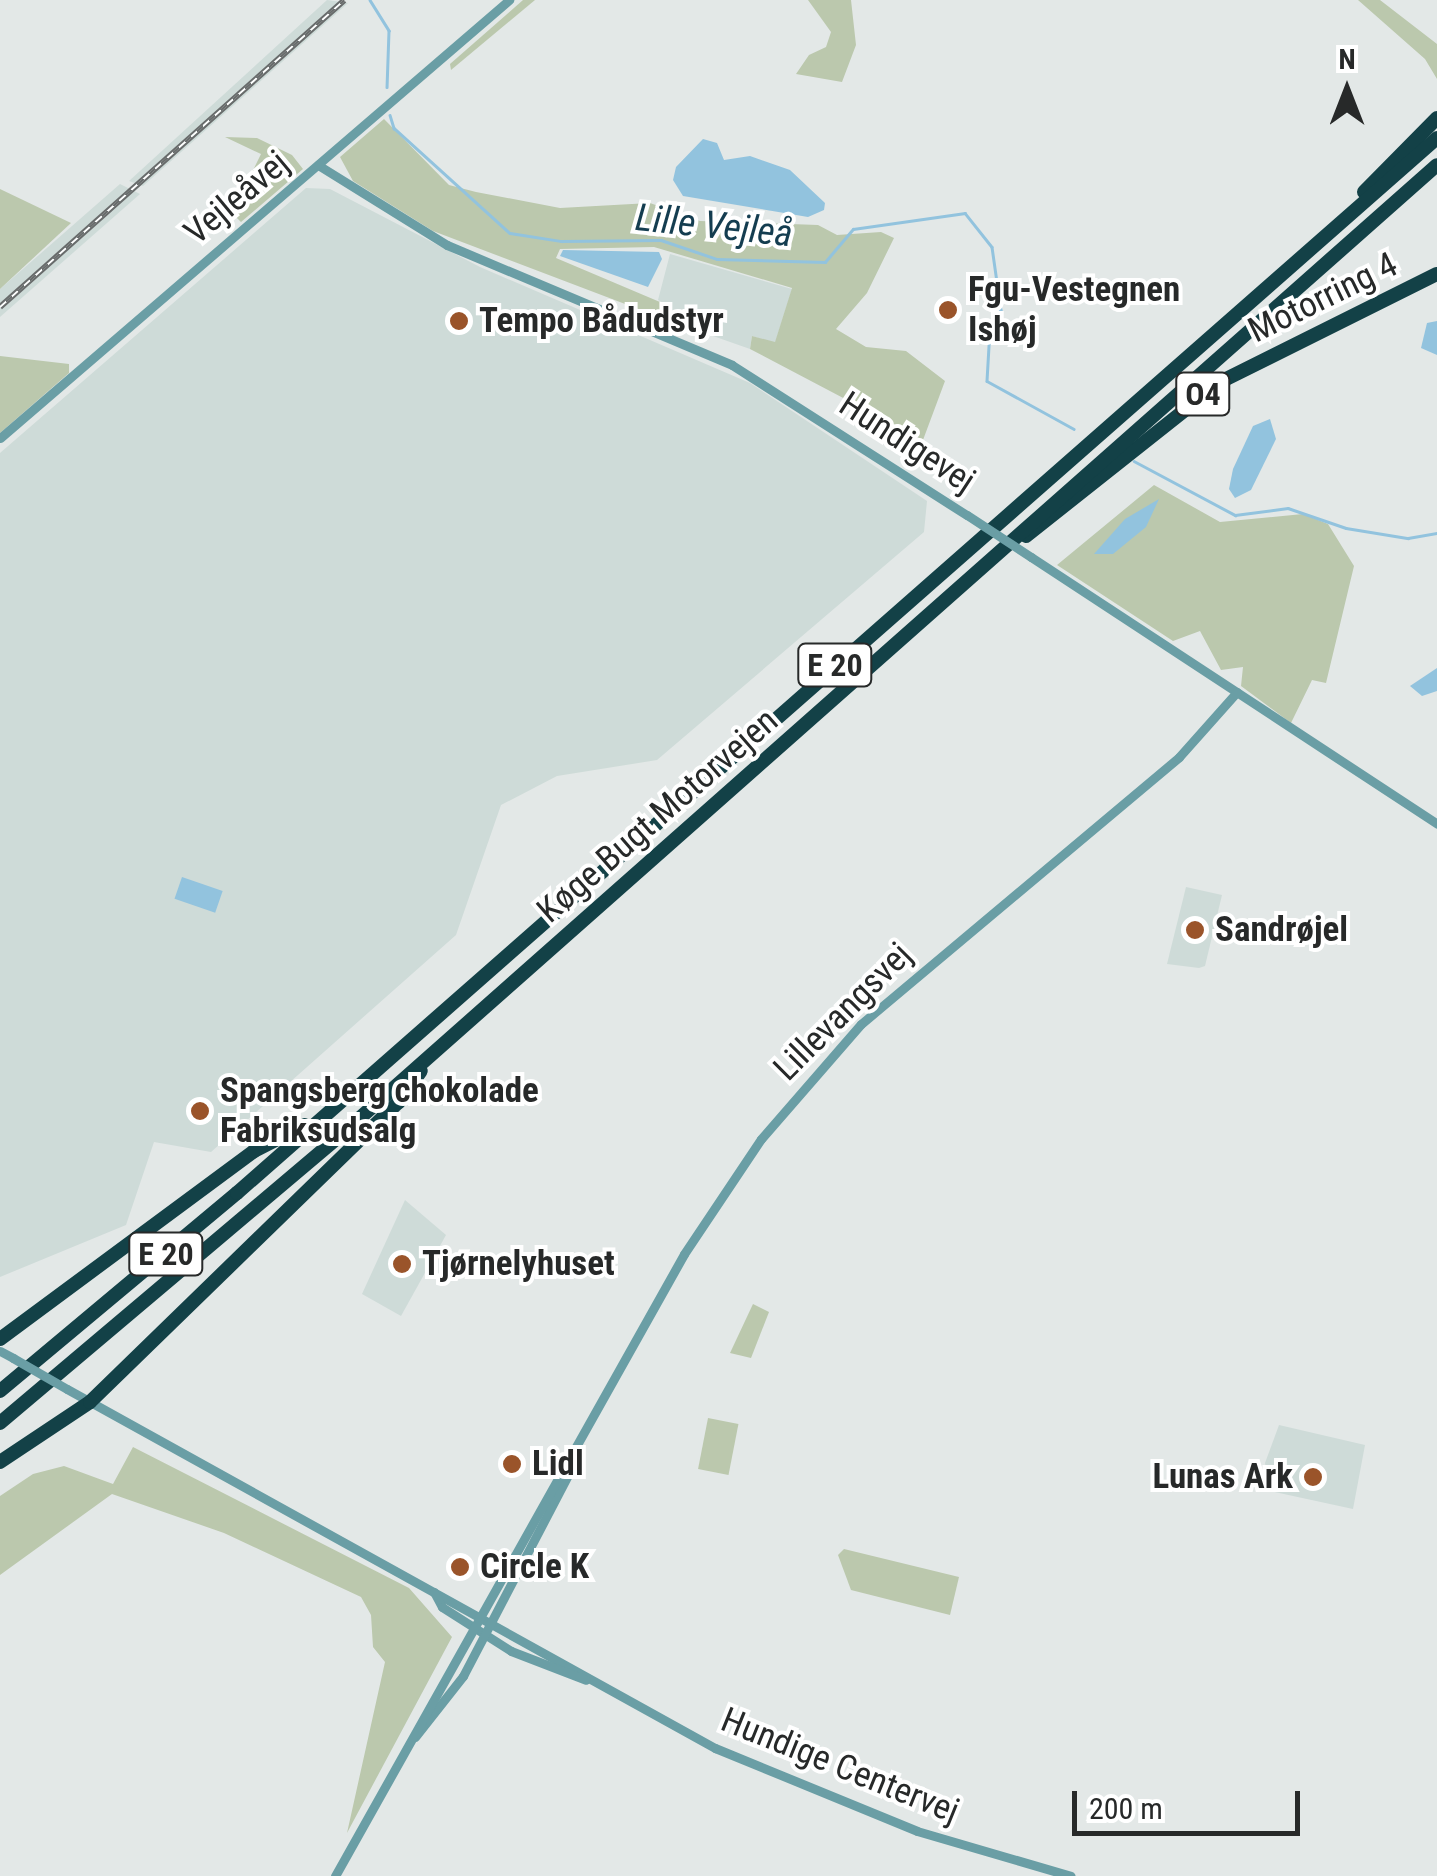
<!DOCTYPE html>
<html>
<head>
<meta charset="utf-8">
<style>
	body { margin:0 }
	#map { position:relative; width:1437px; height:1876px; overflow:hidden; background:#e3e8e7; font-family:"Roboto Condensed",sans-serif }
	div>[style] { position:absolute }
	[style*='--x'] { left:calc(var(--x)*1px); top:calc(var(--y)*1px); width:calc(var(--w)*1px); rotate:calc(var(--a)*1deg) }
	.built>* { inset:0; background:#cedbd8 }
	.green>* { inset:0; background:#bbc8ad; transform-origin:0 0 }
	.water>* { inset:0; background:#92c3de; transform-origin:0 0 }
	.stream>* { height:2.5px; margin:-1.25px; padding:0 1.25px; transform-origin:1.25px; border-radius:1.25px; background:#92c3de }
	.tertiary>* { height:9px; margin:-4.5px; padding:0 4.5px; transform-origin:4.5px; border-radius:4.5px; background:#6a9ea5 }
	.motorway>* { height:14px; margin:-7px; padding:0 7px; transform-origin:7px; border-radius:7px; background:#134147 }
	.rail>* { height:6px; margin-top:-3px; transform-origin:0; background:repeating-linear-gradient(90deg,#fff 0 8px,#686b6b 0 16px); box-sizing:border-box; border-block:2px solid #686b6b }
	.tertiary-bridge>* { height:9px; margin:-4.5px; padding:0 4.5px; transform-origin:4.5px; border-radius:4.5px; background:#6a9ea5 }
	.dots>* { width:28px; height:28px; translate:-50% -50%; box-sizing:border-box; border:5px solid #fff; border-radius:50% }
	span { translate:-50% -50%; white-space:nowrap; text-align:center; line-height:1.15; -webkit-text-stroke:8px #fff; paint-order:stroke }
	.shield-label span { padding:2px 8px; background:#fff; border:2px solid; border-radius:8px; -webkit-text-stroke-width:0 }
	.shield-label { font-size:32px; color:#272929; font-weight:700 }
	.street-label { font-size:35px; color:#272929 }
	.poi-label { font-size:35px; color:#272929; font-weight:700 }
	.left { translate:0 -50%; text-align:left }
	.right { translate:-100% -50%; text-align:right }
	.water-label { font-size:38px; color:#143d50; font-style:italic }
	.north { position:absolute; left:1297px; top:40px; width:100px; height:100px; -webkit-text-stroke:8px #fff; paint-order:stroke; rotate:0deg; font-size:28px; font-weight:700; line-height:40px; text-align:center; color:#272929 }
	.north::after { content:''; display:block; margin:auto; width:35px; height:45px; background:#272929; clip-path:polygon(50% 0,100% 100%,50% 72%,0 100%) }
	.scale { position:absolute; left:1072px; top:1791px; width:228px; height:45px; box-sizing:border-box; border:5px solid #272929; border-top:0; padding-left:12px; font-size:30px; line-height:35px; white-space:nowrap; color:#272929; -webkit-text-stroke:8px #fff; paint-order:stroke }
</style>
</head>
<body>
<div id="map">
	<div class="built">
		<div style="clip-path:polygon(327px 0,348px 3px,143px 186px,129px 181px)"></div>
		<div style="clip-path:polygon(120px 184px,140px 194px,0 317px,0 289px)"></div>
		<div style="clip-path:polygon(306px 188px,330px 189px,480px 267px,750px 383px,927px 501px,924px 532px,657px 760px,557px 776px,501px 805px,456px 935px,211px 1152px,154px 1142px,126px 1225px,0 1277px,0 453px)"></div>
		<div style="clip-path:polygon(670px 254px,792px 289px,775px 343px,752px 336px,750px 349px,662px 318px,667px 305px,658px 300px)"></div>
		<div style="clip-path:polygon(1186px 887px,1222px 895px,1205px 966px,1199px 968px,1167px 964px)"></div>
		<div style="clip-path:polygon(405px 1200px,446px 1235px,401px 1316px,362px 1294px)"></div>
		<div style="clip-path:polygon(1279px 1425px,1365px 1445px,1353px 1509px,1270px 1491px,1265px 1463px)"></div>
	</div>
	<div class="green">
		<div style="clip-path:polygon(523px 0,535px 0,451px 70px,450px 64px)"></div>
		<div style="clip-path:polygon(808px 0,851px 0,856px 45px,842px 82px,796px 74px,809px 55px,826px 47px,831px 32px)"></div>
		<div style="clip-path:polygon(1358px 0,1380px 0,1437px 44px,1437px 79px,1425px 59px)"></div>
		<div style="clip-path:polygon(384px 119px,449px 185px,476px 192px,560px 208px,650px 203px,700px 221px,818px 225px,837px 235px,881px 232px,894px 238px,867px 293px,836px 329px,866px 347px,906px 351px,945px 381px,923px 440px,750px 349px,752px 336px,775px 342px,792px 288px,654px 247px,560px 249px,556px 258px,667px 305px,662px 318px,433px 231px,353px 181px,340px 157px)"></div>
		<div style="clip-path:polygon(225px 137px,257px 138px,292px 155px,303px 169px,241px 222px,232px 213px,261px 154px)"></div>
		<div style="clip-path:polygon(0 189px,71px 223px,0 289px)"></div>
		<div style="clip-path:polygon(0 356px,69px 364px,69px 373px,0 433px)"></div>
		<div style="clip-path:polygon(1154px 485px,1220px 522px,1303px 514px,1328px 524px,1354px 566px,1326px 683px,1312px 680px,1291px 723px,1241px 686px,1243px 667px,1221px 670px,1200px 631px,1173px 641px,1057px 565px)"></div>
		<div style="clip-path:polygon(753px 1304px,769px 1312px,751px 1358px,730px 1353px)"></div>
		<div style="left:708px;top:1418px;width:31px;height:52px;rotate:11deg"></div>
		<div style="clip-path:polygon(133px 1447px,409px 1588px,452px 1637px,347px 1833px,385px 1662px,373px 1647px,371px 1615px,361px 1597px,224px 1533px,112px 1494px,0 1575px,0 1496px,33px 1474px,64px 1466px,113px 1484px)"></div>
		<div style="clip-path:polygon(844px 1549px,959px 1577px,950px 1615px,851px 1590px,838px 1555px)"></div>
	</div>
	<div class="water">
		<div style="clip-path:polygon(703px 139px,717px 143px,724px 160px,750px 156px,790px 170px,825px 203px,824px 210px,808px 217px,683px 196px,673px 180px,676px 167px)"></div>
		<div style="clip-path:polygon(563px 250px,659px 252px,662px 259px,648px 287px,560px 256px)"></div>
		<div style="clip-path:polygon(1437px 321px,1437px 355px,1421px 348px,1427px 323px)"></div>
		<div style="clip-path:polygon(1270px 419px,1276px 439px,1251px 490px,1235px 498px,1229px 489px,1233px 469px,1253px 426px)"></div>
		<div style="clip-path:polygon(1159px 499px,1146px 527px,1113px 554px,1094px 554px,1125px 519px)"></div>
		<div style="clip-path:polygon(1437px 668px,1437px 691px,1422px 696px,1410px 686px)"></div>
		<div style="left:182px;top:877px;width:43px;height:23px;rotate:19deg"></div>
	</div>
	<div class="stream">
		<div style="--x:370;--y:0;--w:36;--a:58"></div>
		<div style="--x:389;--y:31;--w:56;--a:92"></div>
		<div style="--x:390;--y:115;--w:14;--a:73"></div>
		<div style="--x:394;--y:128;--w:156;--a:42.2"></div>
		<div style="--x:510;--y:233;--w:52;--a:8.9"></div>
		<div style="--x:561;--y:241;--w:100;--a:-0.6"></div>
		<div style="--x:661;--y:240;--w:59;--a:18.7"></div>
		<div style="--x:717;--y:259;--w:108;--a:1.6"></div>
		<div style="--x:825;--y:262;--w:43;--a:-49.7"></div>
		<div style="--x:853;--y:229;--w:113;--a:-8.1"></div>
		<div style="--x:965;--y:213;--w:43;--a:51.5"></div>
		<div style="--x:992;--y:247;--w:64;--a:81.9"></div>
		<div style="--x:1001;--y:310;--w:22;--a:120"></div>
		<div style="--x:990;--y:329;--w:52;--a:93.3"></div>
		<div style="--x:987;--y:381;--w:99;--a:28.9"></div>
		<div style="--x:1134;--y:461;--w:115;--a:28.1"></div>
		<div style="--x:1235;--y:515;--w:53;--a:-7.5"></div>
		<div style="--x:1288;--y:508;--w:61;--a:19"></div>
		<div style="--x:1346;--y:528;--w:63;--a:9.2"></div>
		<div style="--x:1408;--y:538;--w:29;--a:-10"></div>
	</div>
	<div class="tertiary">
		<div style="--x:318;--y:165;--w:152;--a:31.8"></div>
		<div style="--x:447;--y:245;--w:309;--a:22.8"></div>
		<div style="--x:732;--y:365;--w:279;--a:32.6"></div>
		<div style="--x:0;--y:438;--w:672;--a:-40.71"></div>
		<div style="--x:1031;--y:557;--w:486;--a:33.3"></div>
		<div style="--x:0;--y:1351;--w:15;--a:28"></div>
		<div style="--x:67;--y:1389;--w:741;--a:28.99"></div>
		<div style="--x:715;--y:1748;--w:218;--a:22.3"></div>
		<div style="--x:917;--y:1831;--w:160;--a:16.3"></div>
		<div style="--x:434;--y:1592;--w:17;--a:62"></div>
		<div style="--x:442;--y:1607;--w:82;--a:32.5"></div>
		<div style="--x:511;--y:1651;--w:80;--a:21.1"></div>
		<div style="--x:415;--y:1737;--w:78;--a:-51.8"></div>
		<div style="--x:463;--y:1676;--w:231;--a:-62.4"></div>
		<div style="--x:335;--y:1876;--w:713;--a:-60.7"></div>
		<div style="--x:684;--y:1254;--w:138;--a:-56.2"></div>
		<div style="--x:761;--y:1139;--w:152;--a:-49"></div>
		<div style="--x:861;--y:1024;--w:415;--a:-40"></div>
		<div style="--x:1179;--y:757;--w:87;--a:-48.3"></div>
	</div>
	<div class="motorway">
		<div style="--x:1364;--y:192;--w:104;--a:-45.4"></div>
		<div style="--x:1026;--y:536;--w:248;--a:-38.4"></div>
		<div style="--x:1220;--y:382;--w:242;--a:-26.5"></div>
		<div style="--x:0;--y:1339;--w:316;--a:-36.5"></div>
		<div style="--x:254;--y:1151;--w:57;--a:-27"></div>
		<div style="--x:0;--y:1391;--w:309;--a:-39.9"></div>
		<div style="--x:237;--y:1193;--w:1598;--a:-41.32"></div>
		<div style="--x:0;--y:1423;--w:451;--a:-40.2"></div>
		<div style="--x:344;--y:1132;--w:1459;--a:-41.5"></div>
		<div style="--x:0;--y:1462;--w:108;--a:-33.7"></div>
		<div style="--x:90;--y:1402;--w:431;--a:-44.2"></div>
		<div style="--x:399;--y:1102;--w:38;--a:-55"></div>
	</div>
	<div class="rail">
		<div style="--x:0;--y:307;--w:461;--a:-41.7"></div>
	</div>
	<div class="tertiary-bridge">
		<div style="--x:967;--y:515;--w:77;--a:33.3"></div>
		<div style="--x:13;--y:1358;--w:62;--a:29.9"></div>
	</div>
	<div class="dots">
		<div style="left:948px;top:310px;background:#9a542a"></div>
		<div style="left:459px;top:321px;background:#9a542a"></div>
		<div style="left:1195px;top:930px;background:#9a542a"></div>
		<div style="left:200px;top:1111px;background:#9a542a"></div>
		<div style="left:402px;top:1264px;background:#9a542a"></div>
		<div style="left:512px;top:1464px;background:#9a542a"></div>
		<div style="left:1313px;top:1477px;background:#9a542a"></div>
		<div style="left:460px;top:1567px;background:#9a542a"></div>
	</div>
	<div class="shield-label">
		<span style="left:1203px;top:394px">O4</span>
		<span style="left:835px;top:665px">E 20</span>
		<span style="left:166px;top:1254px">E 20</span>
	</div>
	<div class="street-label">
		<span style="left:237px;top:198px;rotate:-40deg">Vejleåvej</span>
		<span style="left:1323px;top:298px;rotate:-26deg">Motorring 4</span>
		<span style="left:907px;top:443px;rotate:33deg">Hundigevej</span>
		<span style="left:658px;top:816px;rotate:-41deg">Køge Bugt Motorvejen</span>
		<span style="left:843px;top:1012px;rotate:-45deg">Lillevangsvej</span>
		<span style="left:840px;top:1766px;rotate:22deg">Hundige Centervej</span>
	</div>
	<div class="poi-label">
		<span class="left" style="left:968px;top:310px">Fgu-Vestegnen<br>Ishøj</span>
		<span class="left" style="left:479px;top:321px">Tempo Bådudstyr</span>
		<span class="left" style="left:1215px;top:930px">Sandrøjel</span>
		<span class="left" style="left:220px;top:1111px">Spangsberg chokolade<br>Fabriksudsalg</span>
		<span class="left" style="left:422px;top:1264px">Tjørnelyhuset</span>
		<span class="left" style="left:532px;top:1464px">Lidl</span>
		<span class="right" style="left:1293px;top:1477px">Lunas Ark</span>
		<span class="left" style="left:480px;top:1567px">Circle K</span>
	</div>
	<div class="water-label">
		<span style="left:714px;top:226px;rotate:6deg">Lille Vejleå</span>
	</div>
	<div class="north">N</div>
	<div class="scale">200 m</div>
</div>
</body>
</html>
